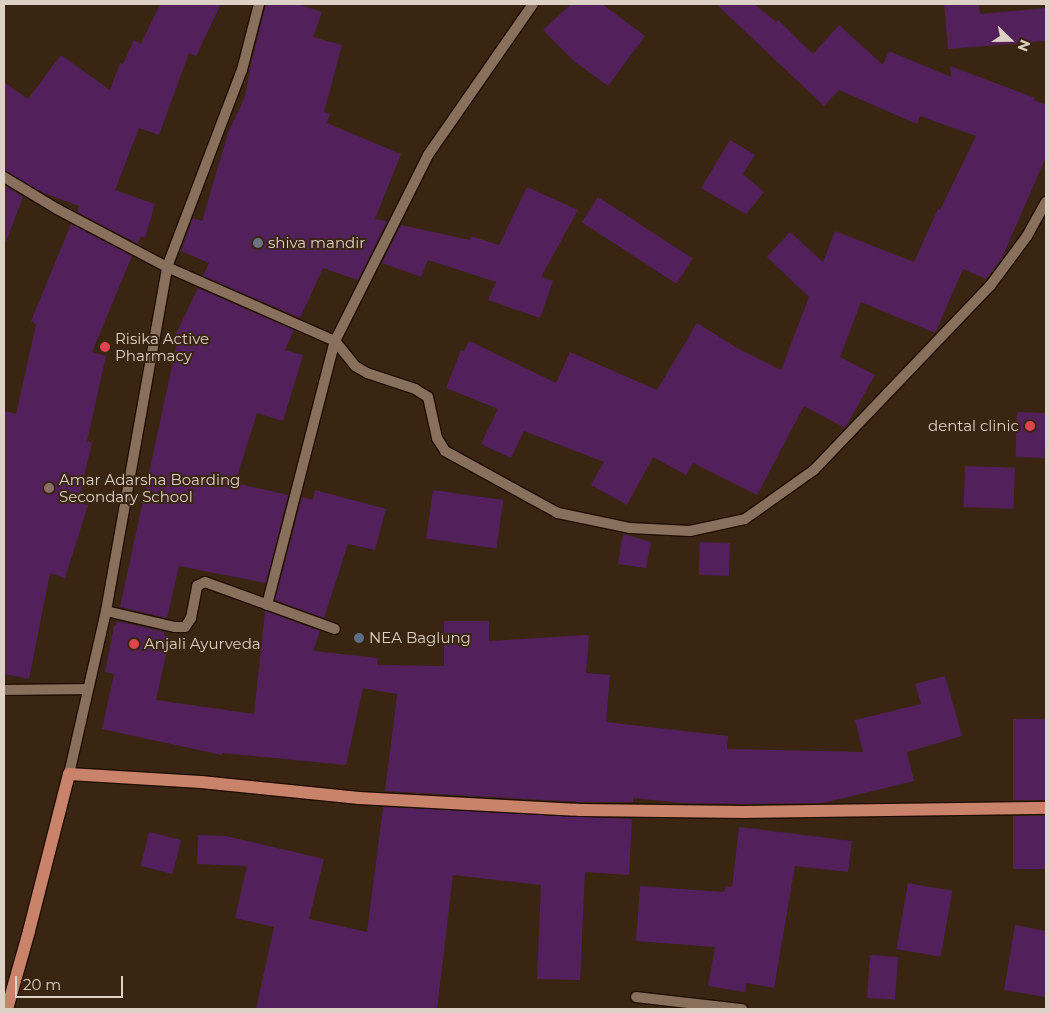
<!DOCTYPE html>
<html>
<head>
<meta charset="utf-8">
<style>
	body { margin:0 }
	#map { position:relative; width:1050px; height:1013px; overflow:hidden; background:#392512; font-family:Montserrat,sans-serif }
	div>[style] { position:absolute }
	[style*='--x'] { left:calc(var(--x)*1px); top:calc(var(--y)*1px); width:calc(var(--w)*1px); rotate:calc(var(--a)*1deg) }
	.building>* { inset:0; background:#52215b; transform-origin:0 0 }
	.roads { filter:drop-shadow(1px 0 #200d00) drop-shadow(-1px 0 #200d00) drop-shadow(0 1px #200d00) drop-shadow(0 -1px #200d00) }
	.street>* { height:10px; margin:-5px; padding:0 5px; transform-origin:5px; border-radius:5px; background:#88705c }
	.primary>* { height:12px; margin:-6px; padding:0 6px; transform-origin:6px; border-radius:6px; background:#c8836a }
	.dots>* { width:14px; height:14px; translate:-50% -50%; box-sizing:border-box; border:2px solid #392512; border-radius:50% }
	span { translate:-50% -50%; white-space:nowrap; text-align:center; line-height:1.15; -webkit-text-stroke:4px #392512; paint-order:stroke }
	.poi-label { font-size:15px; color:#ddd0c4 }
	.left { translate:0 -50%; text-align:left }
	.right { translate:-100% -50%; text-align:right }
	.frame { position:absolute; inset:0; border:5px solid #ddd0c4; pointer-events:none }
	.north { position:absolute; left:985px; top:15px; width:50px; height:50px; -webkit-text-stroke:4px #392512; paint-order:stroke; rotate:112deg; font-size:14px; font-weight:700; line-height:20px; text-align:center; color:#ddd0c4 }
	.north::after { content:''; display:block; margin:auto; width:18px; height:22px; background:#ddd0c4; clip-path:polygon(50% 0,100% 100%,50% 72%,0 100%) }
	.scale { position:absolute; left:15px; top:976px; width:108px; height:22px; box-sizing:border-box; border:2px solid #ddd0c4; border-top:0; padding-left:6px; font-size:15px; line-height:18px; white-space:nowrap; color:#ddd0c4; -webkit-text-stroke:4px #392512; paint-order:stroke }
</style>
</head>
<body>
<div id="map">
	<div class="building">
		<div style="clip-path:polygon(160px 4px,221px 4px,196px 56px,189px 53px,159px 135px,139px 128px,115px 190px,155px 204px,145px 238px,141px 236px,138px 244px,77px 212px,79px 206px,41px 192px,4px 170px,4px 82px,28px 99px,61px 55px,110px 90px,120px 63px,123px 64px,134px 40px,141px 44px)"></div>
		<div style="clip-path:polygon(266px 4px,298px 4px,322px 12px,313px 37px,342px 45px,324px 112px,330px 114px,327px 123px,401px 154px,375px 219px,387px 221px,358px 280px,323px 268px,300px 318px,203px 276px,209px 263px,181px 251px,193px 218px,202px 221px,228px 133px,245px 97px,252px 60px)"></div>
		<div style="clip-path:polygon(571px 4px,602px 4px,645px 36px,608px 86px,574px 61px,543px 30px)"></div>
		<div style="clip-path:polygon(716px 4px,754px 4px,776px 22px,778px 20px,813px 54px,839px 25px,883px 65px,889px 51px,951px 77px,950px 66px,1035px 98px,1034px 100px,1046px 105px,1046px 157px,1002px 258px,986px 279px,963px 269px,935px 333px,861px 302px,840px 357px,875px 375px,845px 428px,804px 406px,757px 495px,693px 463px,686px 475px,653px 457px,627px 505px,591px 485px,604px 462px,524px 431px,511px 458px,481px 444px,498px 409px,446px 388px,461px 350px,464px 351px,469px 341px,556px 383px,570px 352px,657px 390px,697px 323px,737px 348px,781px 370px,809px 297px,767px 257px,790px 232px,823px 262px,835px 231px,914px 262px,938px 209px,940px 210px,976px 136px,920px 116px,917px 124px,839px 90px,824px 106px)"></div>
		<div style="clip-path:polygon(944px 4px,979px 4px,980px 14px,1046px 8px,1046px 41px,948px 49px)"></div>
		<div style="clip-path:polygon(730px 140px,755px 155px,743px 174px,764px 192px,746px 214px,701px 188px)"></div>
		<div style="clip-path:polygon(4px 185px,23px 197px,6px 241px,4px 241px)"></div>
		<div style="clip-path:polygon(527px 187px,578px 210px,541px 277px,553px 281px,540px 318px,488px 300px,496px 282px,428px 260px,421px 277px,382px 263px,401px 225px,470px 240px,471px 236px,499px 245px)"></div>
		<div style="left:598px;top:197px;width:113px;height:30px;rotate:33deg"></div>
		<div style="clip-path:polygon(71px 224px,132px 256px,92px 352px,106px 356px,87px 441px,92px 443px,78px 502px,88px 505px,65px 578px,50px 573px,29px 679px,4px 674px,4px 411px,16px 414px,36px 324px,31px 321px)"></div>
		<div style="clip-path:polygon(198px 288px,294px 330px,285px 350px,303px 355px,283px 421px,257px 413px,235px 483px,288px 495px,266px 583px,179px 566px,167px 618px,120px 607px,177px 343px,172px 342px)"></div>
		<div style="left:1017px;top:412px;width:29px;height:45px;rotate:2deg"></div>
		<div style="left:965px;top:466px;width:50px;height:41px;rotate:2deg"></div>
		<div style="clip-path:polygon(315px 490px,386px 509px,375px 550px,348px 544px,324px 618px,275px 600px,302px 497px,313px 500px)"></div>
		<div style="left:433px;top:490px;width:71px;height:49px;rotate:8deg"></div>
		<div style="clip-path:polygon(623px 534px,651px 542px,646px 568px,618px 564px)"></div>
		<div style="left:700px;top:542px;width:30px;height:33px;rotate:2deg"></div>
		<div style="clip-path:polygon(265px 611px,320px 631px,313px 651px,378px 658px,377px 665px,444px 666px,444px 621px,489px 621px,489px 641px,589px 635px,586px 673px,610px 675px,606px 722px,728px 736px,727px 749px,863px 752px,855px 720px,921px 704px,915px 684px,945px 676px,962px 736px,907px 752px,914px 781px,823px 803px,746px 804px,681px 803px,633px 798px,633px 802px,581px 802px,385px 791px,397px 694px,363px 688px,346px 765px,222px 753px,222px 755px,102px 729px,114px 674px,105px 672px,114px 626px,116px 626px,117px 621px,164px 632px,164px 635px,170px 637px,156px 700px,254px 714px)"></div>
		<div style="left:1013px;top:719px;width:33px;height:81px"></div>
		<div style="clip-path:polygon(383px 807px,632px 819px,629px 875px,585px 872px,580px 980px,537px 979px,541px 885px,453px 875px,437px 1009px,256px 1009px,274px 927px,235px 918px,247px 866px,197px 864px,198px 835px,226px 836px,324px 859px,309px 919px,367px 932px)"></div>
		<div style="left:1046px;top:816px;width:53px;height:33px;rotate:90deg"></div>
		<div style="clip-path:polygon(739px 827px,852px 841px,848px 872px,795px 866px,774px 988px,746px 983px,745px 992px,708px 986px,715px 947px,636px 941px,640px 886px,724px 892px,726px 886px,732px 887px)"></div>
		<div style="left:149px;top:832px;width:33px;height:35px;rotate:14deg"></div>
		<div style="left:908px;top:883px;width:45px;height:67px;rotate:10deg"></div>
		<div style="clip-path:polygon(1015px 925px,1046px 931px,1046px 997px,1004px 990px)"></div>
		<div style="left:870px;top:955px;width:28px;height:43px;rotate:4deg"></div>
	</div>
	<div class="roads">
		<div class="street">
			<div style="--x:4;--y:177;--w:62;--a:31.1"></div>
			<div style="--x:57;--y:209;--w:124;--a:27.8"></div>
			<div style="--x:167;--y:267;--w:184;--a:23.8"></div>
			<div style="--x:335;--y:341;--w:32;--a:51"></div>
			<div style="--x:355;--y:366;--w:14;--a:30"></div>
			<div style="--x:367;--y:373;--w:51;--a:18.4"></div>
			<div style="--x:415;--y:389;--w:15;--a:32"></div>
			<div style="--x:428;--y:397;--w:42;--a:77.6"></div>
			<div style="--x:437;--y:438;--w:15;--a:58"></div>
			<div style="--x:445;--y:451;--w:129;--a:28.8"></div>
			<div style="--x:558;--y:513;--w:74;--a:11.8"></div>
			<div style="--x:630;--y:528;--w:60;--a:2.9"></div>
			<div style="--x:690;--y:531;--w:56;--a:-12.3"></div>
			<div style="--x:745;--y:519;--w:85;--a:-35.4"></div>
			<div style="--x:814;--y:470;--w:255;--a:-46.3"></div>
			<div style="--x:990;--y:286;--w:62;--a:-53.5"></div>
			<div style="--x:1027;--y:236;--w:39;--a:-61"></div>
			<div style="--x:267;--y:605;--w:273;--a:-75.6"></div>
			<div style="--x:335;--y:341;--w:208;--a:-63.4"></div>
			<div style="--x:428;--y:155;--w:184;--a:-55.2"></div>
			<div style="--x:106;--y:611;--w:71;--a:13.1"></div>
			<div style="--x:175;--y:627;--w:10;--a:0"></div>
			<div style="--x:185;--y:627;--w:11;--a:-56"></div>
			<div style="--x:191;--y:618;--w:33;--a:-79"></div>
			<div style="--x:197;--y:586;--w:9;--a:-27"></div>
			<div style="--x:205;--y:582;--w:138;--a:19.9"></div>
			<div style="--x:4;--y:690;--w:84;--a:-0.7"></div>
			<div style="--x:69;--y:774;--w:167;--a:-77.2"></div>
			<div style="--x:106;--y:611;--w:349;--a:-79.9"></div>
			<div style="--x:167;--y:267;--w:211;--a:-69.2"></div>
			<div style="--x:242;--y:70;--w:68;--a:-75.6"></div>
			<div style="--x:636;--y:997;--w:107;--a:6.5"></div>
		</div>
		<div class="primary">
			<div style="--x:7;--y:1009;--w:81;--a:-74.2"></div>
			<div style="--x:29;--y:931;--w:162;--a:-75.7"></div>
			<div style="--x:69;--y:774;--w:132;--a:3.5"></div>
			<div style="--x:201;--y:782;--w:159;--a:5.8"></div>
			<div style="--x:359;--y:798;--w:222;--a:3.1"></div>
			<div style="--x:581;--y:810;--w:165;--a:0.7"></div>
			<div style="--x:746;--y:812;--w:300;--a:-0.8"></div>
		</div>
	</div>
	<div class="dots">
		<div style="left:258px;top:243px;background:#6b7280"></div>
		<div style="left:105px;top:347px;background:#e0444e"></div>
		<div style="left:1030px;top:426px;background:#e0444e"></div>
		<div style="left:49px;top:488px;background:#8d6e63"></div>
		<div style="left:359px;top:638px;background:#5c6f8a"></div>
		<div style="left:134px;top:644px;background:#e0444e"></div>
	</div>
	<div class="poi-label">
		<span class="left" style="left:268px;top:243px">shiva mandir</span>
		<span class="left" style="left:115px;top:347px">Risika Active<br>Pharmacy</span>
		<span class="right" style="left:1019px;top:426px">dental clinic</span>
		<span class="left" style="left:59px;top:488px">Amar Adarsha Boarding<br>Secondary School</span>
		<span class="left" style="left:369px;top:638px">NEA Baglung</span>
		<span class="left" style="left:144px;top:644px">Anjali Ayurveda</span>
	</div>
	<div class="frame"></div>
	<div class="north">N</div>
	<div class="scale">20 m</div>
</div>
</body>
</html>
